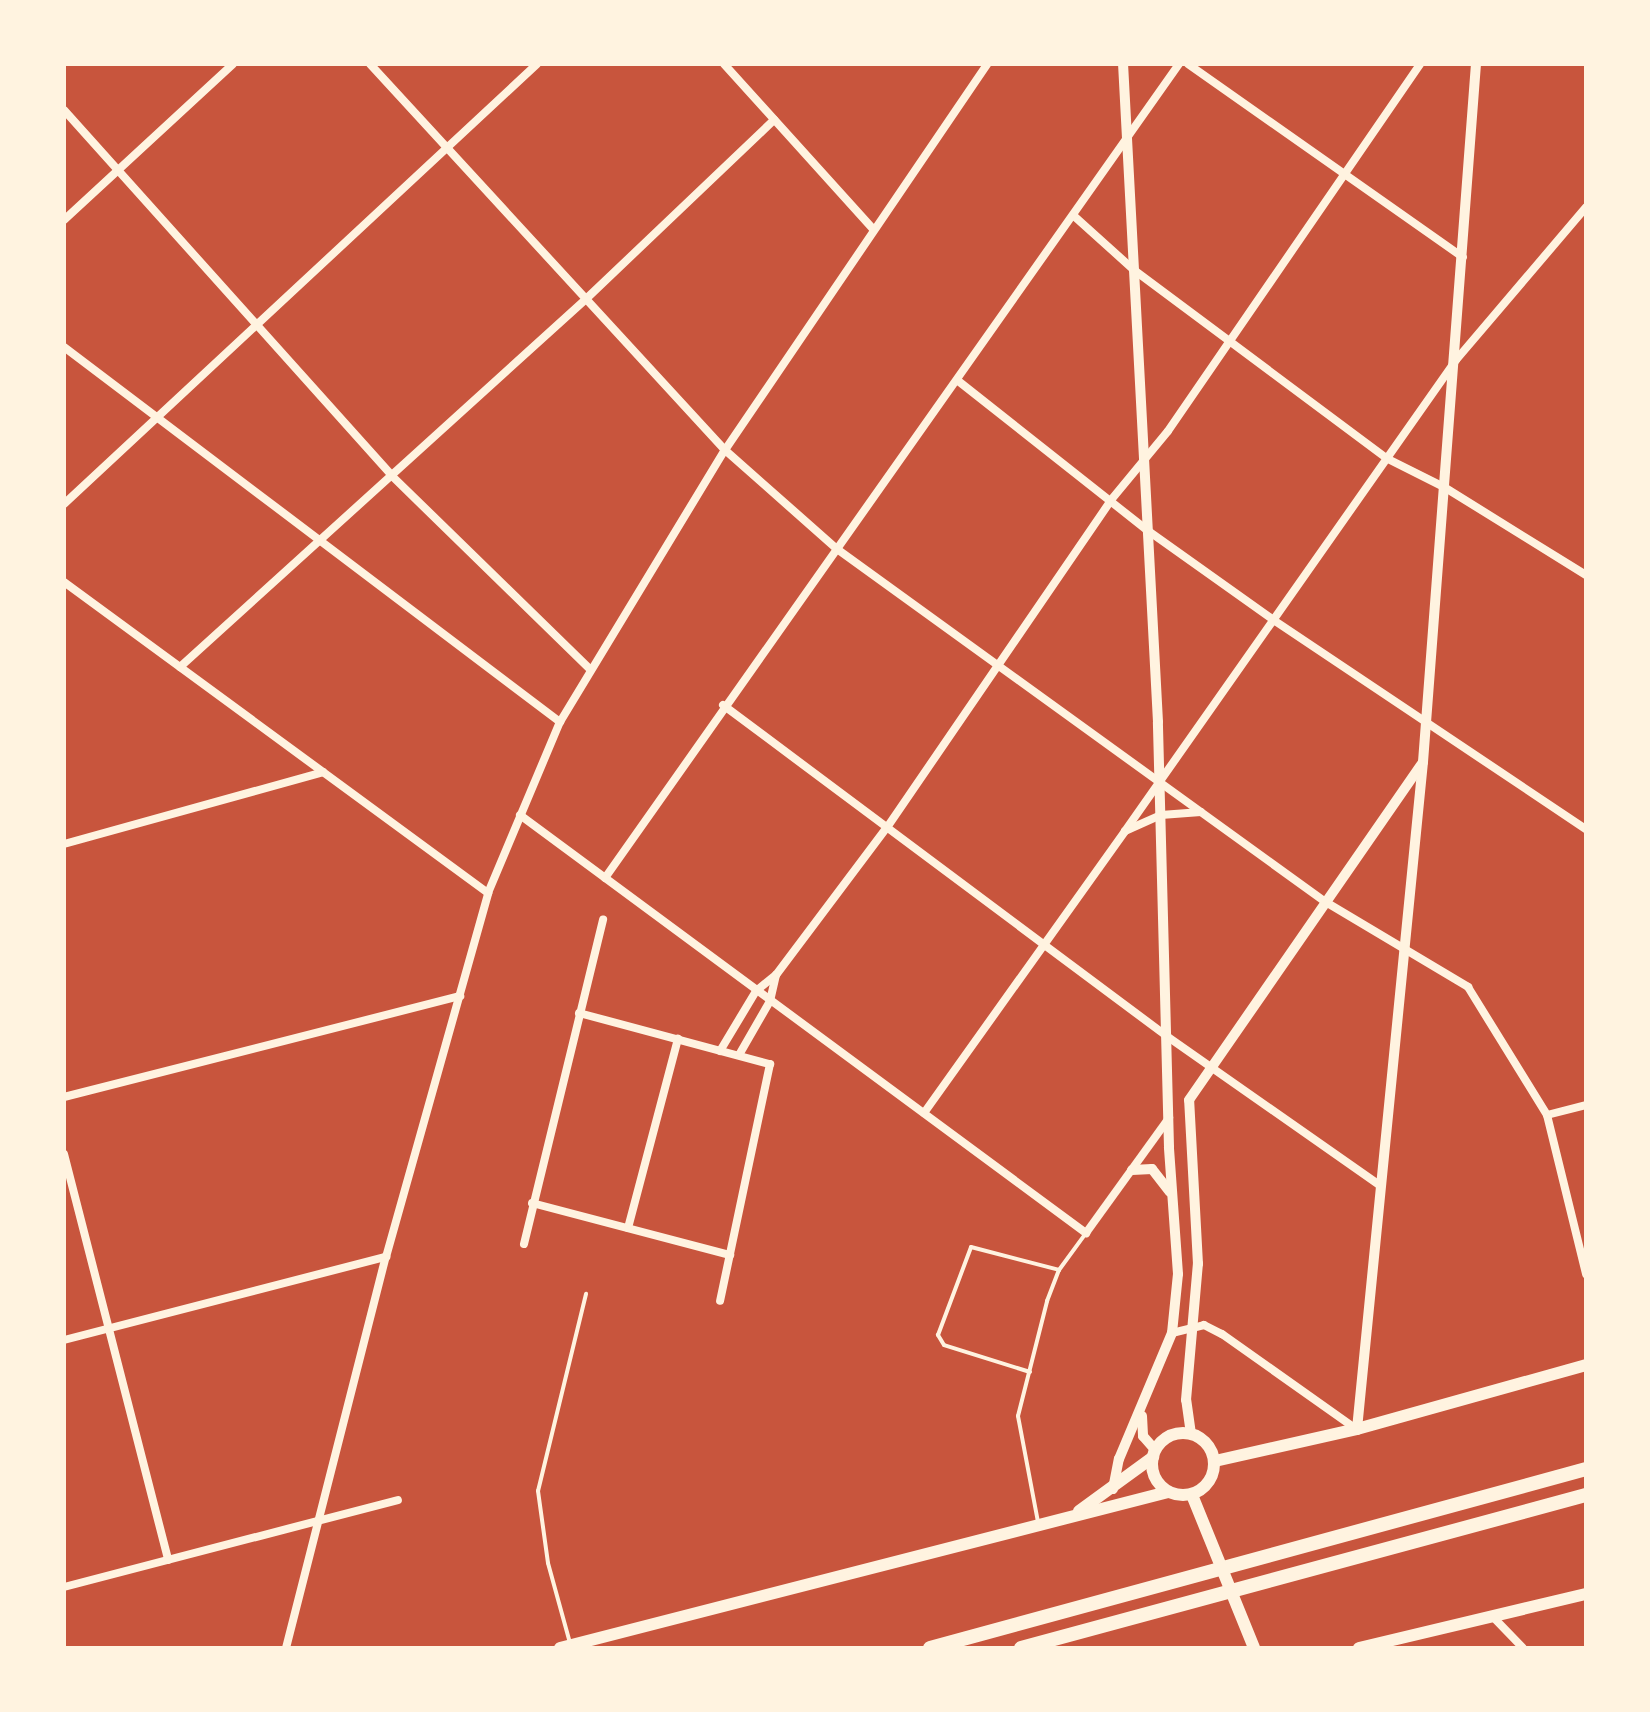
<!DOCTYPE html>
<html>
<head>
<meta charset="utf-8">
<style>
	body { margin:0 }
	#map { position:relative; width:1650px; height:1712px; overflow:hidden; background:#c8553d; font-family:"IBM Plex Sans",sans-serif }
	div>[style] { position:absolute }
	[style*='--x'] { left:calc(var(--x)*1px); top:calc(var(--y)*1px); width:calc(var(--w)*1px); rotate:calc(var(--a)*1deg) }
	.service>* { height:4px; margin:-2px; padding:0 2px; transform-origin:2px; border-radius:2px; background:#fff3e0 }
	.minor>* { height:8px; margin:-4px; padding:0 4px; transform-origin:4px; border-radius:4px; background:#fff3e0 }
	.tertiary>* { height:10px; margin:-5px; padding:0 5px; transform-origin:5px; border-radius:5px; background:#fff3e0 }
	.secondary>* { height:12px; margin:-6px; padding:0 6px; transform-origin:6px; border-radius:6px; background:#fff3e0 }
	.secondary>.ring { margin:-6px; padding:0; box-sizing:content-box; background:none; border:12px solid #fff3e0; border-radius:50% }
	.motorway>* { height:14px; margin:-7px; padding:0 7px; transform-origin:7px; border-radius:7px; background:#fff3e0 }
	span { translate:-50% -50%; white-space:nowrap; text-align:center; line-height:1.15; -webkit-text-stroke:6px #fff3e0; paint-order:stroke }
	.frame { position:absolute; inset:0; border:66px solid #fff3e0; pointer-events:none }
</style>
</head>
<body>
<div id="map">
	<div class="service">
		<div style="--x:1030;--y:1372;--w:90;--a:-162.6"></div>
		<div style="--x:944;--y:1345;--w:12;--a:-121"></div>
		<div style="--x:938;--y:1335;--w:94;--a:-69.4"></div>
		<div style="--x:971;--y:1247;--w:91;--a:14.6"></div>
		<div style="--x:1038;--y:1522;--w:108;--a:-100.7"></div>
		<div style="--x:1018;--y:1416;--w:119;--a:-75.8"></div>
		<div style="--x:1047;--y:1301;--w:33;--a:-69"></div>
		<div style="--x:1059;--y:1270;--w:46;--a:-53.9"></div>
		<div style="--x:570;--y:1643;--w:83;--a:-105.4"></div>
		<div style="--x:548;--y:1563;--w:73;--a:-97.9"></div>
		<div style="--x:538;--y:1491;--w:203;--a:-76.3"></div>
	</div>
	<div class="minor">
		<div style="--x:370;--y:64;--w:524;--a:47.4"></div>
		<div style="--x:725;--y:450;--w:149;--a:41.5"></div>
		<div style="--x:837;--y:549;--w:601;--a:35.86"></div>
		<div style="--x:1324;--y:901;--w:168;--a:30.8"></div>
		<div style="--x:1468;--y:987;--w:150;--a:58.3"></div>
		<div style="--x:1547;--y:1115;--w:164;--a:76.2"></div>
		<div style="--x:724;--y:64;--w:222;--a:47.9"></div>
		<div style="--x:1188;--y:64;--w:336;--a:35.1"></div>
		<div style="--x:64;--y:110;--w:490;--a:48.1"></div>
		<div style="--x:391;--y:475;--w:278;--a:44.3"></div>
		<div style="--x:1074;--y:216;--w:81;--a:42"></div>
		<div style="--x:1134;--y:270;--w:314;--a:36.7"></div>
		<div style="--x:1386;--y:458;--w:65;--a:26.6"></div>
		<div style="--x:1444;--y:487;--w:167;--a:31.8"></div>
		<div style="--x:64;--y:220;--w:230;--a:-42.7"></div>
		<div style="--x:64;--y:347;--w:622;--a:37.09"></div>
		<div style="--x:957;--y:380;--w:242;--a:38.3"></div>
		<div style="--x:1147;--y:530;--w:157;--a:35.4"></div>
		<div style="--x:1275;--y:621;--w:374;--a:33.8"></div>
		<div style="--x:64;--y:504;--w:646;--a:-42.93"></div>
		<div style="--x:64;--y:582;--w:526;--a:36.26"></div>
		<div style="--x:180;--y:667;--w:548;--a:-42.19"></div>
		<div style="--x:586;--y:299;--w:260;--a:-43.6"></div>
		<div style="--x:723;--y:705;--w:555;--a:36.73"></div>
		<div style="--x:1168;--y:1037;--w:260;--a:35"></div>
		<div style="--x:520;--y:815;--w:704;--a:36.45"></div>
		<div style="--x:1086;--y:1233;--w:142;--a:-54.2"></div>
		<div style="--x:1125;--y:831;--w:576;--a:-54.9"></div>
		<div style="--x:1456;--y:360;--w:201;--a:-49.6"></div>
		<div style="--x:64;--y:844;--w:269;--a:-15.5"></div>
		<div style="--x:605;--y:878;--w:996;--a:-54.81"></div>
		<div style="--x:579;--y:1013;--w:198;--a:15"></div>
		<div style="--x:770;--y:1064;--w:242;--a:101.9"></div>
		<div style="--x:720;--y:1051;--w:70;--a:-59"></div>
		<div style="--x:756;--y:991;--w:26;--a:-39"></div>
		<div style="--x:776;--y:975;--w:186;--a:-53.1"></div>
		<div style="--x:888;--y:826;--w:395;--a:-55.6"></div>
		<div style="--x:1111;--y:500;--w:89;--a:-50.4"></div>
		<div style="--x:1168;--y:431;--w:445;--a:-55.5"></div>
		<div style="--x:739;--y:1055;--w:62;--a:-60.1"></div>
		<div style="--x:770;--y:1001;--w:27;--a:-77"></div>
		<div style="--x:64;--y:1097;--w:409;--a:-14.3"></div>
		<div style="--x:924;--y:1113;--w:346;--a:-54.5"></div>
		<div style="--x:1125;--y:831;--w:39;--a:-24"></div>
		<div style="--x:1161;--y:815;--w:40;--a:-4.3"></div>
		<div style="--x:1547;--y:1115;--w:40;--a:-14.4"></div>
		<div style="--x:64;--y:1154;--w:419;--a:75.6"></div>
		<div style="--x:532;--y:1203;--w:205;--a:14.7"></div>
		<div style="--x:628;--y:1228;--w:196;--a:-75.2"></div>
		<div style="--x:524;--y:1244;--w:334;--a:-76.3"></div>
		<div style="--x:1172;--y:1333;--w:33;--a:-14"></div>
		<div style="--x:1204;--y:1325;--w:20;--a:27"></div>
		<div style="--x:1222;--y:1334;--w:164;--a:35.3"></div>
		<div style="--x:64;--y:1340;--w:333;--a:-14.5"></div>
		<div style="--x:64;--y:1587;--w:345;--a:-14.6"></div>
		<div style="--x:1495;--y:1619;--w:40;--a:46"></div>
		<div style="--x:286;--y:1648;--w:404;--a:-75.7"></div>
		<div style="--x:386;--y:1257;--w:378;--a:-74.3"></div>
		<div style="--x:488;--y:893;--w:186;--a:-67.2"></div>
		<div style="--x:560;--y:722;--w:318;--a:-58.8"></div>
		<div style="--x:725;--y:450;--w:467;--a:-55.8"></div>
	</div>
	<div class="tertiary">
		<div style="--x:1132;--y:1170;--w:20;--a:-3"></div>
		<div style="--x:1152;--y:1169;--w:29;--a:52"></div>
		<div style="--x:1142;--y:1416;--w:20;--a:87"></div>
		<div style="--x:1143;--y:1436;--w:18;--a:49"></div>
		<div style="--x:1357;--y:1429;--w:670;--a:-84.35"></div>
		<div style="--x:1423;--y:762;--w:700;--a:-85.66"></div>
		<div style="--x:1191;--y:1434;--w:34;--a:-98"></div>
		<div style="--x:1186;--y:1400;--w:137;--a:-85"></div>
		<div style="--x:1198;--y:1264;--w:164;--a:-93.1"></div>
		<div style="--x:1189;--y:1100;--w:409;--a:-55.3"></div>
		<div style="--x:1113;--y:1489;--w:31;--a:-79"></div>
		<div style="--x:1119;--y:1459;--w:137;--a:-67.2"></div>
		<div style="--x:1172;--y:1333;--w:59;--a:-84.2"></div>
		<div style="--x:1178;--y:1274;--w:127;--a:-94.1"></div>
		<div style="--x:1169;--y:1147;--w:425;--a:-91.5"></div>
		<div style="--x:1158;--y:722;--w:659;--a:-93.04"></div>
	</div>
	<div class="secondary">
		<div class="ring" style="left:1152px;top:1433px;width:50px;height:50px"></div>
		<div style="--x:1215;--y:1461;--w:146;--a:-12.7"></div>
		<div style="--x:1357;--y:1429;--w:238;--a:-15.6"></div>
		<div style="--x:1192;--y:1495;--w:165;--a:67.9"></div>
		<div style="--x:1079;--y:1511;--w:92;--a:-36.1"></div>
		<div style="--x:560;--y:1648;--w:628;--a:-14.39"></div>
		<div style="--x:1359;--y:1648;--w:233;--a:-13.4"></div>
	</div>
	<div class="motorway">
		<div style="--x:930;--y:1648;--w:680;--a:-15.26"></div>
		<div style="--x:1021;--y:1648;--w:585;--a:-15.15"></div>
	</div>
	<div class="frame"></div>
</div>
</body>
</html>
